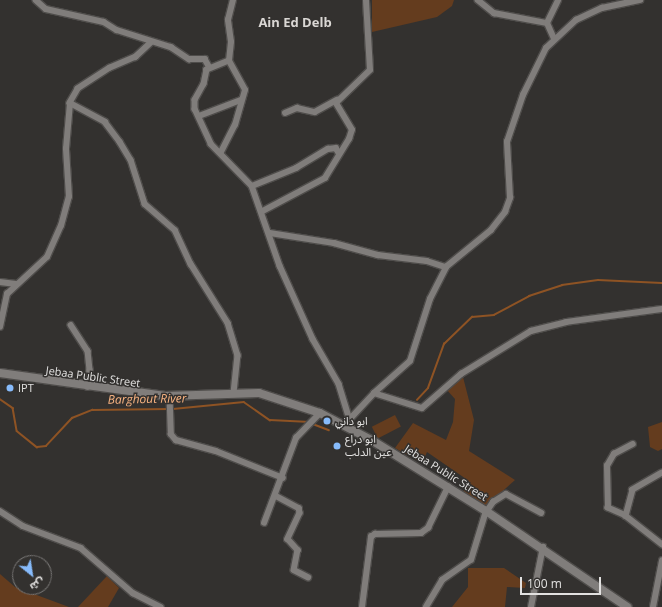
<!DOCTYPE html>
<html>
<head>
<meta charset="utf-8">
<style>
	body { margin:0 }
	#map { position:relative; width:662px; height:607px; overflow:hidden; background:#33312f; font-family:"Open Sans","Noto Sans Arabic",sans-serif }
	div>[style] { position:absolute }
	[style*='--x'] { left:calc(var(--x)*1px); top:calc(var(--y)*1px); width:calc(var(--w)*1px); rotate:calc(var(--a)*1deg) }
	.green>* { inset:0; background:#643c1e; transform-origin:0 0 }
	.stream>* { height:1.5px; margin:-0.75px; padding:0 0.75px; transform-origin:0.75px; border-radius:0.75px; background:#8e5324 }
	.roads { filter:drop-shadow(1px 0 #4f4d4b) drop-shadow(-1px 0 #4f4d4b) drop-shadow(0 1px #4f4d4b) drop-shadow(0 -1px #4f4d4b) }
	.street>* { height:5.5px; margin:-2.75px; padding:0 2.75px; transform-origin:2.75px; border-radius:2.75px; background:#807d7b }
	.secondary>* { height:8px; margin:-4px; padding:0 4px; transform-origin:4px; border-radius:4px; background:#807d7b }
	.dots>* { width:11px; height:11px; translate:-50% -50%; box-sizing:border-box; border:2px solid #33312f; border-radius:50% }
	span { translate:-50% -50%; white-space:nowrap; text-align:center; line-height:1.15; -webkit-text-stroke:3px #33312f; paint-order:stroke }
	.street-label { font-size:11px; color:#e2e1e0 }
	.poi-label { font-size:11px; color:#e2e1e0 }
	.left { translate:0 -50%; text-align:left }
	.water-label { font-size:12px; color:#f9b482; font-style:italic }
	.quarter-label { font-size:13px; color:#dad7d4; font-weight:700 }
	.north { position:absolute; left:12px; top:555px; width:40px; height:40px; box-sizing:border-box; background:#33312f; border:1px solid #797776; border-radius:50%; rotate:150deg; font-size:11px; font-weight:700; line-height:16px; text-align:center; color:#e2e1e0 }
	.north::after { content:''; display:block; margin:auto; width:14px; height:18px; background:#87bbfb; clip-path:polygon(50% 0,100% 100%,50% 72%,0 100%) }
	.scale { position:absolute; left:520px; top:577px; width:81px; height:18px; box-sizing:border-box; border:2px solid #e2e1e0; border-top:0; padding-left:5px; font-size:12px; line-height:14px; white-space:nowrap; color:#e2e1e0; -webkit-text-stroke:3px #33312f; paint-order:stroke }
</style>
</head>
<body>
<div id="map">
	<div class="green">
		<div style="clip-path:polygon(372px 0,454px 0,452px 6px,437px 17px,372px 32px)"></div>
		<div style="clip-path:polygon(463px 377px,474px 420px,469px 451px,515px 480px,486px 506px,463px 492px,469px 481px,427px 452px,422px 463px,395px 448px,413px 423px,446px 440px,453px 422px,455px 399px,446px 389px)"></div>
		<div style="left:395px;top:415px;width:13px;height:26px;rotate:63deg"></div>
		<div style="clip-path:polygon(662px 422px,662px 449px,658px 451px,650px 447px,648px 427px)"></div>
		<div style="clip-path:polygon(468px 568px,504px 568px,526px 583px,525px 588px,507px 587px,505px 607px,452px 607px,468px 587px)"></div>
		<div style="clip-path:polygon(0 574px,15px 587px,69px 607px,0 607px)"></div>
		<div style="clip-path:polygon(107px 576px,119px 588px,108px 607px,78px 607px)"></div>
	</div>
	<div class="stream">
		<div style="--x:0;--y:399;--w:16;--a:35"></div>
		<div style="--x:13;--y:408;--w:23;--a:80"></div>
		<div style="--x:17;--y:431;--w:26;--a:39"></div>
		<div style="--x:37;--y:447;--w:9;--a:-6"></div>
		<div style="--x:46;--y:446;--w:38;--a:-47"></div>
		<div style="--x:72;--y:418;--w:22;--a:-22"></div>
		<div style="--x:92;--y:410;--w:77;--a:-0.7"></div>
		<div style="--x:417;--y:400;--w:16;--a:-47"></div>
		<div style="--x:428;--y:388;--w:47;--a:-70"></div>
		<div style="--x:444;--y:344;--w:39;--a:-44"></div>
		<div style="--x:472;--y:317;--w:22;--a:-5"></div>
		<div style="--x:494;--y:315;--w:40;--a:-28"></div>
		<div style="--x:529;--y:296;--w:35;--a:-18"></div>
		<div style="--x:562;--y:285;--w:36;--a:-8"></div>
		<div style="--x:598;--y:280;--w:64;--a:2.7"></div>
		<div style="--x:173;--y:409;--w:71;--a:-5.6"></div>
		<div style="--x:244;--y:402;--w:32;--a:35"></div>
		<div style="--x:270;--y:420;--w:40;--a:2.9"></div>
		<div style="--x:313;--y:424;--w:17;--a:21"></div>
		<div style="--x:356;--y:443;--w:4;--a:-14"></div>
	</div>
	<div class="roads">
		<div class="street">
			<div style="--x:36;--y:0;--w:13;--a:42"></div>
			<div style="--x:46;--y:9;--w:59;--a:12.6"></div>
			<div style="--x:104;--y:22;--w:15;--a:32"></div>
			<div style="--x:117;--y:30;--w:57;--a:17.5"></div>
			<div style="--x:171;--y:47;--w:22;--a:34"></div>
			<div style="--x:189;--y:59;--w:16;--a:0"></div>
			<div style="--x:205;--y:59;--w:10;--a:61"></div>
			<div style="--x:478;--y:0;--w:21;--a:39"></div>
			<div style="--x:494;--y:13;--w:54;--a:10.7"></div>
			<div style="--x:554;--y:39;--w:17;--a:-114"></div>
			<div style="--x:547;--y:23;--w:25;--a:-64"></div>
			<div style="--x:151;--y:43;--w:21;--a:137"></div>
			<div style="--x:136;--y:57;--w:28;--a:157"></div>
			<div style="--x:110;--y:68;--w:38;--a:147"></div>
			<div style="--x:78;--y:89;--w:16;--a:120"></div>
			<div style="--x:70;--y:103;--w:40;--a:28"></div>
			<div style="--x:105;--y:122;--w:25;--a:53"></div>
			<div style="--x:120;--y:142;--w:21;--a:59"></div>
			<div style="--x:131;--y:160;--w:46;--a:72.3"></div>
			<div style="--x:145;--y:204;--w:40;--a:41"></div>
			<div style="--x:175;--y:230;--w:38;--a:65"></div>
			<div style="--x:191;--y:264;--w:70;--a:57.9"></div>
			<div style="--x:228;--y:323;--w:34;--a:73"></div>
			<div style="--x:238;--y:355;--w:37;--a:96"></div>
			<div style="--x:229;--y:61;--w:24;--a:158"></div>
			<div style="--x:207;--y:70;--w:14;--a:102"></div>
			<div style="--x:204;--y:84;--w:18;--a:119"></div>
			<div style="--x:195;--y:100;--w:9;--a:90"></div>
			<div style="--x:195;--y:109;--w:38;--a:65"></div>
			<div style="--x:211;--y:144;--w:59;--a:45.7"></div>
			<div style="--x:252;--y:186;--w:85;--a:70.7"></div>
			<div style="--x:280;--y:266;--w:80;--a:65.7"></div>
			<div style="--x:313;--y:339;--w:52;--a:60"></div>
			<div style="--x:339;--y:384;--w:37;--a:73"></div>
			<div style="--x:285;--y:113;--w:13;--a:-23"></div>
			<div style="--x:297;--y:108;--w:18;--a:13"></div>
			<div style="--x:315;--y:112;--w:25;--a:-29"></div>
			<div style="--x:199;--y:116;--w:45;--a:-20.9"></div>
			<div style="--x:221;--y:152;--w:30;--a:-63"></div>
			<div style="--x:235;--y:125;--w:36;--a:-74"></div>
			<div style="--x:245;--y:90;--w:33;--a:-119"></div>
			<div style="--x:229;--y:61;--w:19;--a:-84"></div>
			<div style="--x:231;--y:42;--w:22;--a:-98"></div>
			<div style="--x:228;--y:20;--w:21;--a:-76"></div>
			<div style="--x:252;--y:186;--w:48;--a:-22.2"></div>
			<div style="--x:296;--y:168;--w:37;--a:-31"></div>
			<div style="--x:328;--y:149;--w:8;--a:-7"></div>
			<div style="--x:336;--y:148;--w:6;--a:59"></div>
			<div style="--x:263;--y:211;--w:70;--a:-28"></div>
			<div style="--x:325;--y:178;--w:46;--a:-58.4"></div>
			<div style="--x:349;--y:139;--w:9;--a:-72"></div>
			<div style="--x:352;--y:130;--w:31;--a:-121"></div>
			<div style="--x:336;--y:103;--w:47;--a:-44.1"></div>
			<div style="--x:370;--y:70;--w:70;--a:-93.3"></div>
			<div style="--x:270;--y:233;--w:65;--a:8.9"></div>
			<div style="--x:334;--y:243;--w:46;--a:15.3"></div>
			<div style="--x:378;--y:255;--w:49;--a:7"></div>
			<div style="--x:427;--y:261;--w:20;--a:18"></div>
			<div style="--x:0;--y:282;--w:16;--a:7"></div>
			<div style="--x:71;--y:325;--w:31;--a:57"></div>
			<div style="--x:88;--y:351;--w:19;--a:84"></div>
			<div style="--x:90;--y:370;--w:17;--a:97"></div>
			<div style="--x:0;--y:327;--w:34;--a:-78"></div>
			<div style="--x:7;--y:294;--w:54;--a:-42.8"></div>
			<div style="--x:47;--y:257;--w:34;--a:-66"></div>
			<div style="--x:61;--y:226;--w:30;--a:-75"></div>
			<div style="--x:69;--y:197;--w:48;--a:-93.6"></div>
			<div style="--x:66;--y:149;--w:46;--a:-85"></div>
			<div style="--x:374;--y:393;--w:50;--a:17.4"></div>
			<div style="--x:422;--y:408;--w:52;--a:-41.1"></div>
			<div style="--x:461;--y:374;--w:82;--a:-31.6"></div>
			<div style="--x:531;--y:331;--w:36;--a:-14"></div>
			<div style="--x:566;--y:322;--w:97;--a:-7.7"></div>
			<div style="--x:170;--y:396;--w:38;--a:88"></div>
			<div style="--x:171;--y:434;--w:8;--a:50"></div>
			<div style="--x:176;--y:440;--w:41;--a:15.4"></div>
			<div style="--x:216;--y:451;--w:72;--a:21.9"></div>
			<div style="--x:347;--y:426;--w:8;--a:-67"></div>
			<div style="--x:350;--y:419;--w:35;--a:-47"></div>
			<div style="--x:374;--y:393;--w:48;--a:-41.6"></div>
			<div style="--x:410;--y:361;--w:65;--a:-72.1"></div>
			<div style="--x:430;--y:299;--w:36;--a:-63"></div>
			<div style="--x:446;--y:267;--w:58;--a:-39.4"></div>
			<div style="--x:491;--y:230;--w:23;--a:-52"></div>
			<div style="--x:505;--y:212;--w:15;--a:-70"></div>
			<div style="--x:510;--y:198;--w:56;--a:-93.1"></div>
			<div style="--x:507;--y:142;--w:50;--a:-71.2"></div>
			<div style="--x:523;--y:95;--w:52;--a:-63.9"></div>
			<div style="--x:546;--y:48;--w:41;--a:-43"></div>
			<div style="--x:576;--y:20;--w:29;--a:-25"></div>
			<div style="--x:602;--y:8;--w:39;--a:-12"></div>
			<div style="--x:662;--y:473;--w:34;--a:150"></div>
			<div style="--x:633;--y:490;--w:27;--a:105"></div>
			<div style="--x:626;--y:516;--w:46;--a:37.9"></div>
			<div style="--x:276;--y:496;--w:26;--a:28"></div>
			<div style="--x:299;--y:508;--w:5;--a:79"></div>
			<div style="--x:300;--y:513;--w:29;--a:115"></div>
			<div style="--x:288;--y:539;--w:15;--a:48"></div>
			<div style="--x:298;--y:550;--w:20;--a:101"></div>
			<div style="--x:294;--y:570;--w:16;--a:27"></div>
			<div style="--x:0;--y:511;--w:27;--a:33"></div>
			<div style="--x:23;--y:526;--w:62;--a:20.8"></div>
			<div style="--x:81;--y:548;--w:69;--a:40.9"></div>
			<div style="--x:133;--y:593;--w:31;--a:27"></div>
			<div style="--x:487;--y:511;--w:11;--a:-56"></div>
			<div style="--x:493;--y:502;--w:15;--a:-32"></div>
			<div style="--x:506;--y:494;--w:40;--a:28"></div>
			<div style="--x:626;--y:516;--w:20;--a:-156"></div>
			<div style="--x:608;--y:508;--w:42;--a:-91.4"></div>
			<div style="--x:607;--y:466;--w:14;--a:-60"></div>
			<div style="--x:614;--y:454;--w:21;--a:-28"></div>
			<div style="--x:264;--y:523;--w:91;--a:-69.4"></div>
			<div style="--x:296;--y:438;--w:35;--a:-46"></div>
			<div style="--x:362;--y:607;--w:71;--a:-82.7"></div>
			<div style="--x:371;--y:537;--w:5;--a:-37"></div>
			<div style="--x:375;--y:534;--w:46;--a:-1.2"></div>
			<div style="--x:421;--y:533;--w:9;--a:-36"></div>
			<div style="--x:428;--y:528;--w:46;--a:-64"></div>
			<div style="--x:426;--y:607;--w:31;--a:-59"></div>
			<div style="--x:442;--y:580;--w:35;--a:-35"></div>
			<div style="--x:471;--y:560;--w:51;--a:-73"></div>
			<div style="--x:531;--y:607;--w:61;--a:-78.7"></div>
			<div style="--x:653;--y:607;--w:47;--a:-78.9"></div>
		</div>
		<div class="secondary">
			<div style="--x:0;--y:373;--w:167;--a:7.9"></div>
			<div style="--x:165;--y:396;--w:94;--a:-1.8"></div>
			<div style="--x:259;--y:393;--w:64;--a:18.2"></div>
			<div style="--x:320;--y:413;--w:60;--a:27.8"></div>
			<div style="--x:373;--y:441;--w:133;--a:31.8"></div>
			<div style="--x:486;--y:511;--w:171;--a:34.2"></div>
		</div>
	</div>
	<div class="dots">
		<div style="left:10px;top:388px;background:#87bbfb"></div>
		<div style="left:327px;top:421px;background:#87bbfb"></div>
		<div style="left:337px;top:446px;background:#87bbfb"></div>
	</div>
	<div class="street-label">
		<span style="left:93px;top:377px;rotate:8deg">Jebaa Public Street</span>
		<span style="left:446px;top:473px;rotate:32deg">Jebaa Public Street</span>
	</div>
	<div class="poi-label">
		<span class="left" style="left:18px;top:388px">IPT</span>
		<span class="left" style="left:335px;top:421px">ابو داني</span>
		<span class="left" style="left:345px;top:446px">ابو دراع<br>عين الدلب</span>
	</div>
	<div class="water-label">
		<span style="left:147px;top:399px;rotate:-1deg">Barghout River</span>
	</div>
	<div class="quarter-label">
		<span style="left:295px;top:22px">Ain Ed Delb</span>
	</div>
	<div class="north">ش</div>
	<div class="scale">100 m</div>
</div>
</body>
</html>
